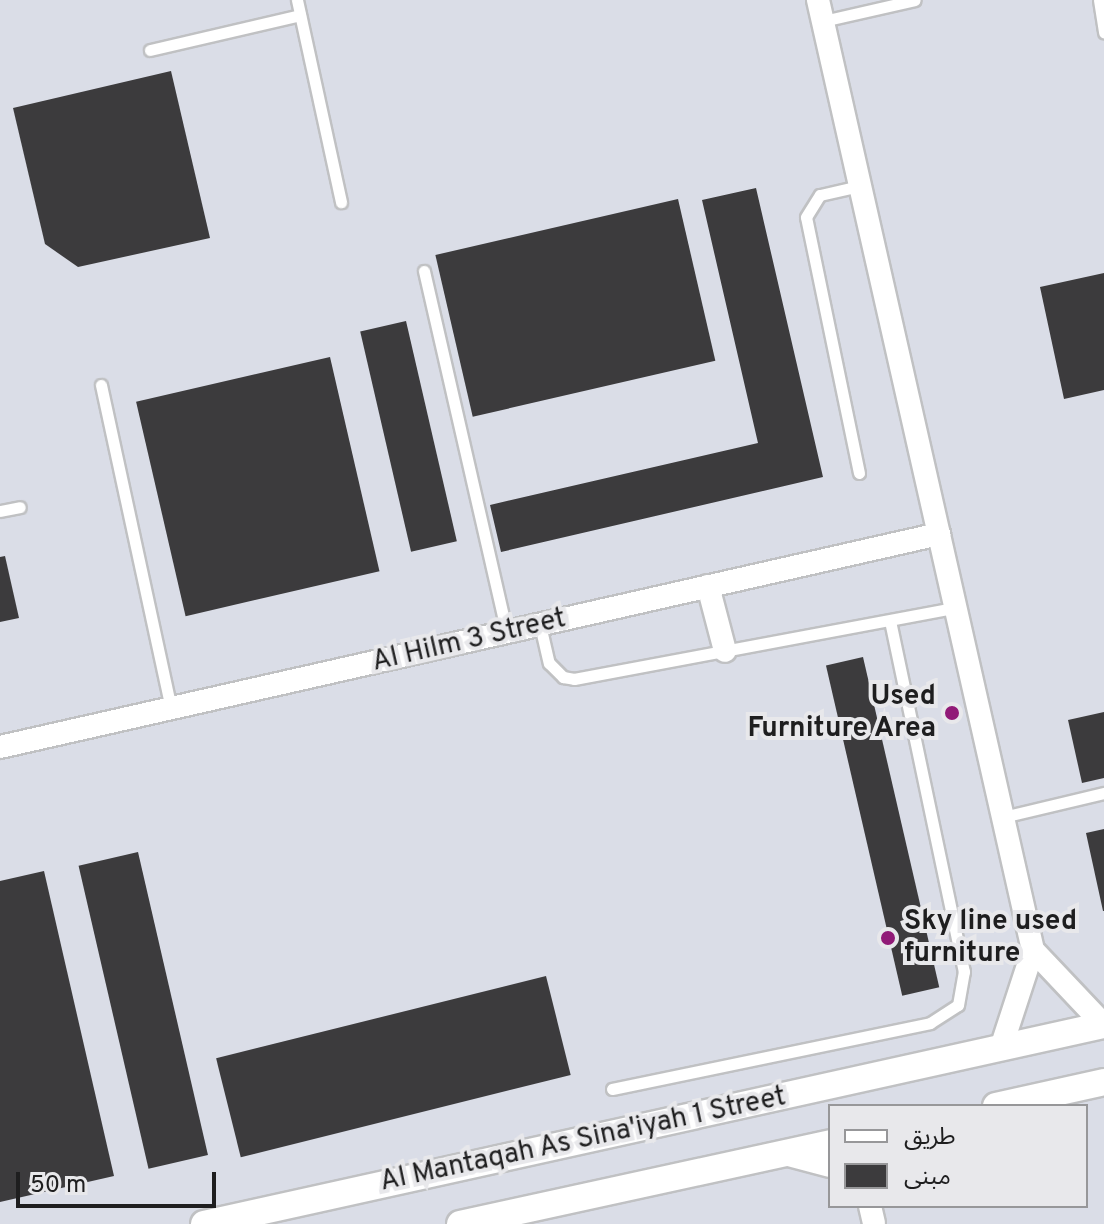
<!DOCTYPE html>
<html>
<head>
<meta charset="utf-8">
<style>
	body { margin:0 }
	#map { position:relative; width:1104px; height:1224px; overflow:hidden; background:#e8e8eb; font-family:Overpass,"Noto Sans Arabic",sans-serif }
	div>[style] { position:absolute }
	[style*='--x'] { left:calc(var(--x)*1px); top:calc(var(--y)*1px); width:calc(var(--w)*1px); rotate:calc(var(--a)*1deg) }
	.built>* { inset:0; background:#dadde7 }
	.building>* { inset:0; background:#3c3b3d; transform-origin:0 0 }
	.roads { filter:drop-shadow(2px 0 #c0c1c3) drop-shadow(-2px 0 #c0c1c3) drop-shadow(0 2px #c0c1c3) drop-shadow(0 -2px #c0c1c3) }
	.service>* { height:11px; margin:-5.5px; padding:0 5.5px; transform-origin:5.5px; border-radius:5.5px; background:#fff }
	.minor>* { height:22px; margin:-11px; padding:0 11px; transform-origin:11px; border-radius:11px; background:#fff }
	.tertiary>* { height:26px; margin:-13px; padding:0 13px; transform-origin:13px; border-radius:13px; background:#fff }
	.dots>* { width:22px; height:22px; translate:-50% -50%; box-sizing:border-box; border:4px solid #e8e8eb; border-radius:50% }
	span { translate:-50% -50%; white-space:nowrap; text-align:center; line-height:1.15; -webkit-text-stroke:8px #e8e8eb; paint-order:stroke }
	.street-label { font-size:28px; color:#1e1e1f }
	.poi-label { font-size:28px; color:#1e1e1f; font-weight:700 }
	.right { translate:-100% -50%; text-align:right }
	.left { translate:0 -50%; text-align:left }
	.legend { position:absolute; left:828px; top:1104px; width:260px; height:104px; box-sizing:border-box; background:#e8e8eb; border:2px solid #979799; margin:0; padding:10px 14px; list-style:none; font-size:24px; color:#1e1e1f }
	.legend li { display:flex; align-items:center; gap:16px; height:40px }
	.legend b { width:40px; border:2px solid #979799 }
	.scale { position:absolute; left:16px; top:1172px; width:200px; height:36px; box-sizing:border-box; border:4px solid #1e1e1f; border-top:0; padding-left:10px; font-size:24px; line-height:28px; white-space:nowrap; color:#1e1e1f; -webkit-text-stroke:6px #e8e8eb; paint-order:stroke }
</style>
</head>
<body>
<div id="map">
	<div class="built">
		<div style="clip-path:polygon(evenodd,0 0,1104px 0,1104px 1224px,0 1224px,0 0,830px 1106px,1086px 1106px,1086px 1206px,830px 1206px,830px 1106px)"></div>
	</div>
	<div class="building">
		<div style="clip-path:polygon(171px 71px,210px 238px,78px 267px,45px 244px,13px 108px)"></div>
		<div style="clip-path:polygon(756px 188px,823px 477px,501px 552px,490px 505px,758px 443px,702px 200px)"></div>
		<div style="left:678px;top:199px;width:166px;height:249px;rotate:77deg"></div>
		<div style="clip-path:polygon(1104px 273px,1104px 390px,1064px 399px,1040px 287px)"></div>
		<div style="left:406px;top:321px;width:226px;height:47px;rotate:77deg"></div>
		<div style="left:330px;top:357px;width:220px;height:199px;rotate:77deg"></div>
		<div style="clip-path:polygon(5px 556px,19px 618px,0 622px,0 557px)"></div>
		<div style="left:863px;top:657px;width:339px;height:38px;rotate:77deg"></div>
		<div style="clip-path:polygon(1104px 712px,1104px 778px,1082px 783px,1068px 720px)"></div>
		<div style="clip-path:polygon(1104px 829px,1104px 911px,1103px 911px,1086px 833px)"></div>
		<div style="left:138px;top:852px;width:311px;height:61px;rotate:77deg"></div>
		<div style="clip-path:polygon(44px 871px,114px 1176px,0 1202px,0 881px)"></div>
		<div style="left:546px;top:976px;width:102px;height:340px;rotate:76deg"></div>
	</div>
	<div class="roads">
		<div class="service">
			<div style="--x:297;--y:0;--w:207;--a:77.7"></div>
			<div style="--x:1099;--y:0;--w:33;--a:81"></div>
			<div style="--x:823;--y:21;--w:94;--a:-12.9"></div>
			<div style="--x:150;--y:50;--w:154;--a:-13.1"></div>
			<div style="--x:424;--y:271;--w:370;--a:77.1"></div>
			<div style="--x:101;--y:385;--w:330;--a:77.8"></div>
			<div style="--x:859;--y:473;--w:261;--a:-101.7"></div>
			<div style="--x:806;--y:217;--w:26;--a:-58"></div>
			<div style="--x:820;--y:195;--w:41;--a:-12.7"></div>
			<div style="--x:0;--y:511;--w:20;--a:-11"></div>
			<div style="--x:540;--y:625;--w:39;--a:77"></div>
			<div style="--x:549;--y:663;--w:20;--a:45"></div>
			<div style="--x:563;--y:677;--w:11;--a:10"></div>
			<div style="--x:574;--y:679;--w:388;--a:-10.6"></div>
			<div style="--x:1003;--y:817;--w:104;--a:-13.4"></div>
			<div style="--x:612;--y:1089;--w:325;--a:-11.7"></div>
			<div style="--x:930;--y:1023;--w:33;--a:-33"></div>
			<div style="--x:958;--y:1005;--w:34;--a:-80"></div>
			<div style="--x:964;--y:972;--w:359;--a:-101.9"></div>
		</div>
		<div class="minor">
			<div style="--x:818;--y:0;--w:974;--a:77.25"></div>
			<div style="--x:1033;--y:950;--w:103;--a:108.1"></div>
			<div style="--x:708;--y:586;--w:67;--a:75.3"></div>
			<div style="--x:0;--y:747;--w:963;--a:-12.78"></div>
			<div style="--x:1033;--y:950;--w:103;--a:46.6"></div>
			<div style="--x:789;--y:1155;--w:42;--a:15"></div>
			<div style="--x:870;--y:1206;--w:18;--a:77"></div>
		</div>
		<div class="tertiary">
			<div style="--x:996;--y:1106;--w:111;--a:-12.5"></div>
			<div style="--x:204;--y:1224;--w:922;--a:-12.47"></div>
			<div style="--x:460;--y:1224;--w:379;--a:-12.3"></div>
		</div>
	</div>
	<div class="dots">
		<div style="left:952px;top:713px;background:#911a77"></div>
		<div style="left:888px;top:938px;background:#911a77"></div>
	</div>
	<div class="street-label">
		<span style="left:469px;top:641px;rotate:-13deg">Al Hilm 3 Street</span>
		<span style="left:583px;top:1140px;rotate:-12deg">Al Mantaqah As Sina'iyah 1 Street</span>
	</div>
	<div class="poi-label">
		<span class="right" style="left:936px;top:713px">Used<br>Furniture Area</span>
		<span class="left" style="left:904px;top:938px">Sky line used<br>furniture</span>
	</div>
	<ul class="legend">
	<li><b style="height:10px;background:#fff"></b>طريق</li>
	<li><b style="height:22px;background:#3c3b3d"></b>مبنى</li>
	</ul>
	<div class="scale">50 m</div>
</div>
</body>
</html>
